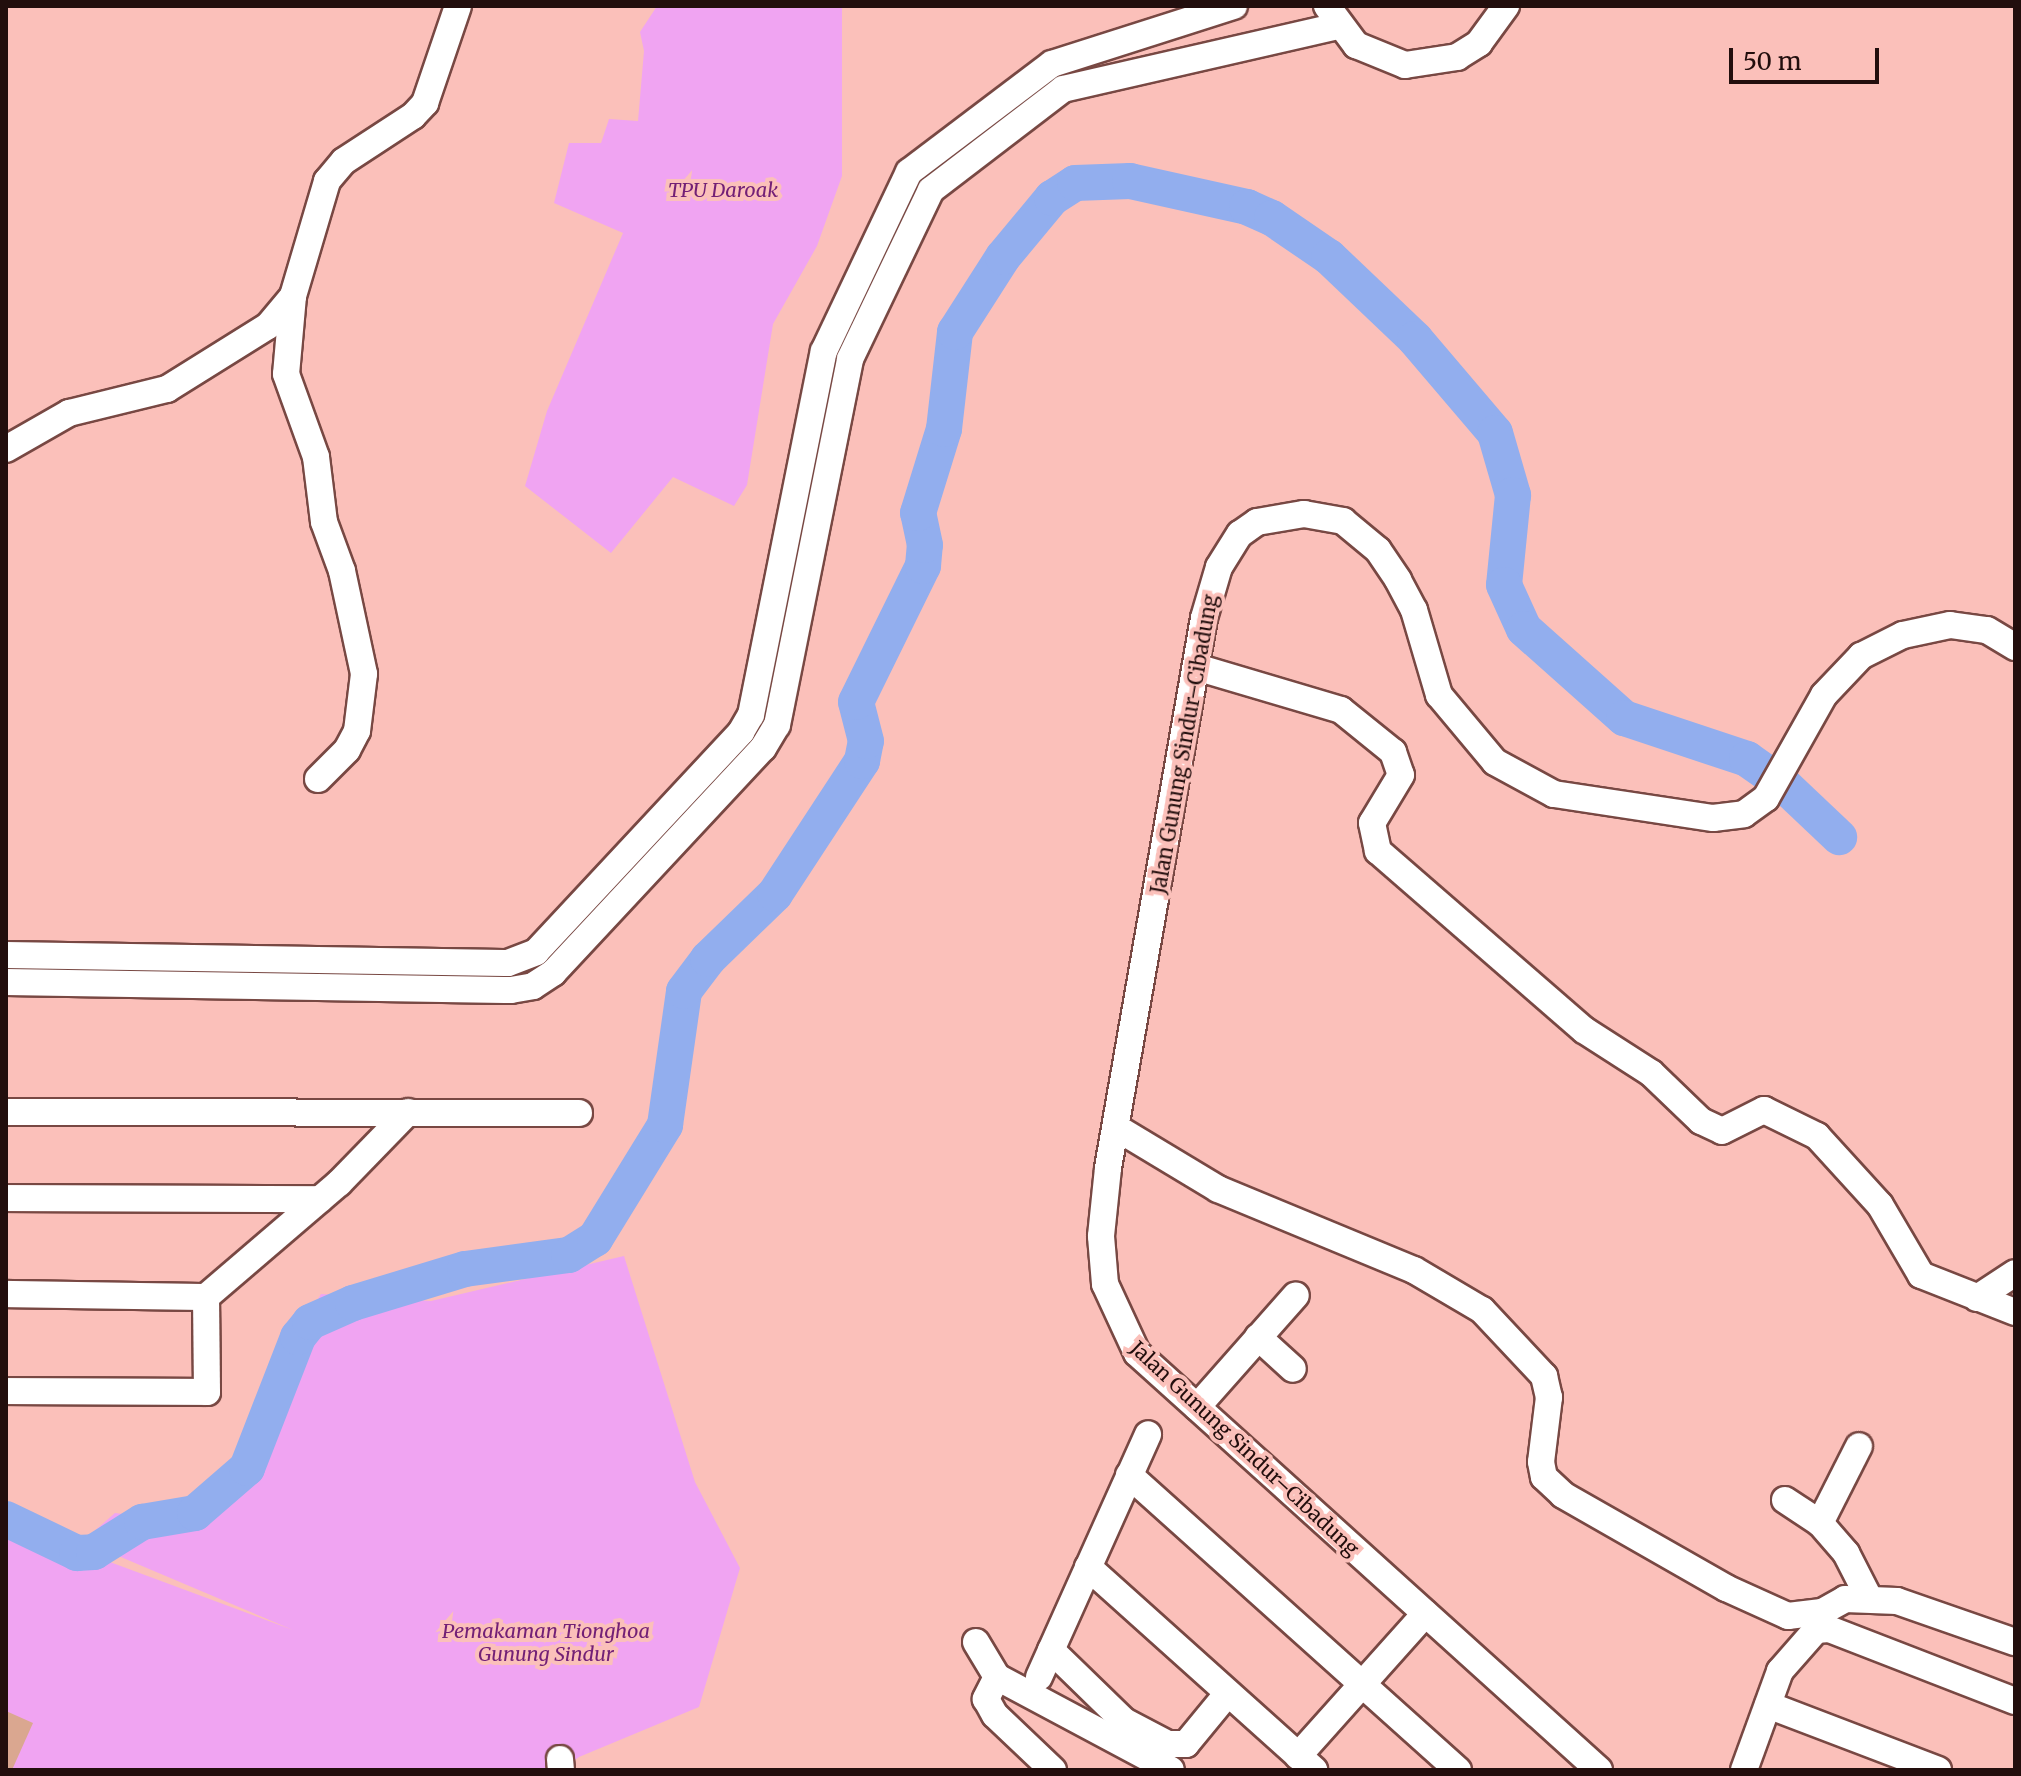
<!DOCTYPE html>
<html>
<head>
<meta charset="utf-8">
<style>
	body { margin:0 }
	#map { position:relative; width:2021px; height:1776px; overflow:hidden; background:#fbc0ba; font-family:Merriweather,serif }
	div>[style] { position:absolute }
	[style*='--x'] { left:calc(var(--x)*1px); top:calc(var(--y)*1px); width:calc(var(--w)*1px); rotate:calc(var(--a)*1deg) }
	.green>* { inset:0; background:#f0a4f2 }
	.river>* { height:36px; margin:-18px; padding:0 18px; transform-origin:18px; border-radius:18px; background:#92aeee }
	.building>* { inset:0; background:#daa790 }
	.roads { filter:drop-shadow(2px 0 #784843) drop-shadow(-2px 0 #784843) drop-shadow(0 2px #784843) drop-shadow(0 -2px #784843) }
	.minor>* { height:26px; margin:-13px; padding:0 13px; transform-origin:13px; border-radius:13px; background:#fff }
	span { translate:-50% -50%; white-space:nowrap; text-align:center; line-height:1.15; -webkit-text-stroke:8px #fbc0ba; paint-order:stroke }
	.park-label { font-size:20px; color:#732076; font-style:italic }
	.street-label { font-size:20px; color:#220e0d }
	.frame { position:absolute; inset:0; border:8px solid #220e0d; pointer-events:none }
	.scale { position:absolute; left:1729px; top:48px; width:150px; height:36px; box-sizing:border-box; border:4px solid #220e0d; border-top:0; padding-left:10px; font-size:24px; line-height:28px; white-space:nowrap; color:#220e0d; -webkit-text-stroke:6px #fbc0ba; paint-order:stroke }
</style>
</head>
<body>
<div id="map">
	<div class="green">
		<div style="clip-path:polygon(657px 6px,842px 6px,842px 176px,817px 246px,773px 324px,747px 485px,734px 506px,673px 477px,611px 553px,525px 486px,547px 411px,623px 233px,554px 203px,569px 143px,601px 143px,609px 119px,638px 121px,644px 51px,640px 32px)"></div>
		<div style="clip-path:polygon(624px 1256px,695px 1482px,740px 1568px,699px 1707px,579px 1757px,561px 1770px,6px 1770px,6px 1529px,48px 1539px,293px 1630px,83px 1541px,115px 1513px,165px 1519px,230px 1506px,258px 1467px,279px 1364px,321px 1294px,431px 1301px)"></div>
	</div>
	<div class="river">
		<div style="--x:6;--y:1519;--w:79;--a:25.6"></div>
		<div style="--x:77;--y:1553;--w:17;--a:-3"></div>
		<div style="--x:94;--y:1552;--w:57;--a:-32"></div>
		<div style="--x:142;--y:1522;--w:54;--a:-9.6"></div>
		<div style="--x:195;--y:1513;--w:69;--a:-40.9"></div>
		<div style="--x:247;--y:1468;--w:141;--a:-68.7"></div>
		<div style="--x:298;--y:1337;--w:19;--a:-51"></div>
		<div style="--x:310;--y:1322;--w:47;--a:-23.8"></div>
		<div style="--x:353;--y:1303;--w:117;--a:-16.9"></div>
		<div style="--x:465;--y:1269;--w:105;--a:-7.7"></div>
		<div style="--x:569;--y:1255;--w:31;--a:-32"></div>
		<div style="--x:595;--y:1239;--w:134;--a:-58.4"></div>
		<div style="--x:665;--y:1125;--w:135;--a:-81.9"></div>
		<div style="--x:684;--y:991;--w:40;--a:-53"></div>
		<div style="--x:708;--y:959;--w:93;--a:-44.1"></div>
		<div style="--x:775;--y:894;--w:159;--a:-56.8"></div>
		<div style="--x:862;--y:761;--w:20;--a:-79"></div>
		<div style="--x:866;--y:741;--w:40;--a:-104.4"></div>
		<div style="--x:856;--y:702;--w:152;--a:-63.8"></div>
		<div style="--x:923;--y:566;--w:21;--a:-85"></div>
		<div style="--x:925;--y:545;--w:33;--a:-102"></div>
		<div style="--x:918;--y:513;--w:88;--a:-72.8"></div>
		<div style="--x:944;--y:429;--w:98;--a:-83.5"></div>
		<div style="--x:955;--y:332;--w:89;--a:-57.4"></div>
		<div style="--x:1003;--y:257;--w:77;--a:-50.3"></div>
		<div style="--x:1052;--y:198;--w:27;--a:-33"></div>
		<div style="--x:1075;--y:183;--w:55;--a:-2.1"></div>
		<div style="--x:1130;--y:181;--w:120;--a:12.5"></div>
		<div style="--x:1247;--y:207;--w:27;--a:24"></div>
		<div style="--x:1272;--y:218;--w:69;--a:34.4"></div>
		<div style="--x:1329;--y:257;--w:119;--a:43.6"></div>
		<div style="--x:1415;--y:339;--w:123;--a:49.6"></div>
		<div style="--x:1495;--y:433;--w:65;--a:73.8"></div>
		<div style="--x:1513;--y:495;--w:90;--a:95.7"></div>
		<div style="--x:1504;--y:585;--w:48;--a:65.6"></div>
		<div style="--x:1524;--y:629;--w:134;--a:41.7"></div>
		<div style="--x:1624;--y:718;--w:130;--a:18.4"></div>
		<div style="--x:1747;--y:759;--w:45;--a:35.1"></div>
		<div style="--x:1784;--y:785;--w:76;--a:43.4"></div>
	</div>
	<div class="building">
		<div style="clip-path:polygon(6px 1711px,33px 1723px,12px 1770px,6px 1770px)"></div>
	</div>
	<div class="roads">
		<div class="minor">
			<div style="--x:1327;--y:6;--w:49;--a:53.4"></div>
			<div style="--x:1356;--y:45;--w:53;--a:22.2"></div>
			<div style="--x:1405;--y:65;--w:53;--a:-8.7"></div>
			<div style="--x:1457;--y:57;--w:26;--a:-32"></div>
			<div style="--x:1479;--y:43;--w:46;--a:-53.9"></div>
			<div style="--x:293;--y:296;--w:78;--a:95.1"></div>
			<div style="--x:286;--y:374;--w:88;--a:70.1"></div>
			<div style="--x:316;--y:457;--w:65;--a:83"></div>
			<div style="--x:324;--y:522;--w:52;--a:69.8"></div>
			<div style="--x:342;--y:571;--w:105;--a:77.9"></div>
			<div style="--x:364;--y:674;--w:57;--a:97"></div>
			<div style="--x:357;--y:731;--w:21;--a:118"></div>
			<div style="--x:347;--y:750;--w:41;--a:135"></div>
			<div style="--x:6;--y:449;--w:73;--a:-29.7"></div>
			<div style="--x:69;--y:413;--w:101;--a:-13.8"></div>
			<div style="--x:167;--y:389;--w:119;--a:-32"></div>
			<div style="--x:268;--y:326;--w:39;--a:-50"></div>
			<div style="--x:293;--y:296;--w:120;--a:-73.5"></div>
			<div style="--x:327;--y:181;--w:26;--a:-50"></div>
			<div style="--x:344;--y:161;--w:82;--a:-33.1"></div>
			<div style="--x:413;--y:116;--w:18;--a:-47"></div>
			<div style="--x:425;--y:103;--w:102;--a:-71.2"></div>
			<div style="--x:1196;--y:667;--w:151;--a:16.5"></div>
			<div style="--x:1341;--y:710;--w:67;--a:38.9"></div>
			<div style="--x:1393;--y:752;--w:24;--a:71"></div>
			<div style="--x:1401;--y:775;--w:56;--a:121.1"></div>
			<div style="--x:1372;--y:823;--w:29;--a:78"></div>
			<div style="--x:1378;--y:851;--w:273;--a:41"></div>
			<div style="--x:1584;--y:1030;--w:80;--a:32.7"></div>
			<div style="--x:1651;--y:1073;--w:69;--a:43.8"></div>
			<div style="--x:1701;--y:1121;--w:23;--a:25"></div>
			<div style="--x:1722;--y:1131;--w:47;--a:-26.6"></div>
			<div style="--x:1764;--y:1110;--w:59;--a:26.1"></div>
			<div style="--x:1817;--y:1136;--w:93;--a:47.6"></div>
			<div style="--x:1880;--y:1205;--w:81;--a:59.6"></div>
			<div style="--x:1921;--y:1275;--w:101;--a:21.5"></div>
			<div style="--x:6;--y:955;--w:502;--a:0.91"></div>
			<div style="--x:508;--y:963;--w:30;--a:-21"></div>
			<div style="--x:536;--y:952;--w:301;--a:-47"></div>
			<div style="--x:741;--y:732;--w:20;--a:-60"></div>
			<div style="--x:751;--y:715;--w:371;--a:-78.7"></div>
			<div style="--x:824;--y:351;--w:198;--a:-64.6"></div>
			<div style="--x:909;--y:172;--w:179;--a:-37.1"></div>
			<div style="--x:1052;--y:64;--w:191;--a:-17.7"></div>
			<div style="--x:6;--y:982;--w:505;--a:0.91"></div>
			<div style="--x:511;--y:990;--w:22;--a:-10"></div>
			<div style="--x:533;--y:986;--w:24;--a:-33"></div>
			<div style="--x:553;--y:973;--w:308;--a:-47"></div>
			<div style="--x:763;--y:748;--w:27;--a:-59"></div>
			<div style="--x:777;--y:725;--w:373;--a:-78.7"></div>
			<div style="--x:850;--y:359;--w:187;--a:-64.4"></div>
			<div style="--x:931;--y:190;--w:166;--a:-37.4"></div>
			<div style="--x:1063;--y:89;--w:281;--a:-12.9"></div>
			<div style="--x:6;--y:1112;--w:573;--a:0.1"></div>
			<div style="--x:1117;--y:1128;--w:118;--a:31.1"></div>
			<div style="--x:1218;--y:1189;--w:212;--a:22.5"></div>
			<div style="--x:1414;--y:1270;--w:79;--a:30.5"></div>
			<div style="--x:1482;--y:1310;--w:91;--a:46.8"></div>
			<div style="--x:1544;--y:1376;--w:22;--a:77"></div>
			<div style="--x:1549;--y:1397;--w:65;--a:97"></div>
			<div style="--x:1541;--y:1462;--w:15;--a:79"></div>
			<div style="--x:1544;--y:1477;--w:26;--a:43"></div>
			<div style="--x:1563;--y:1495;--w:188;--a:29.7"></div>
			<div style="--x:1726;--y:1588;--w:68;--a:24.3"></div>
			<div style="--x:1788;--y:1616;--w:34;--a:-7"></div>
			<div style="--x:1822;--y:1612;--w:26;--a:-29"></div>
			<div style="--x:1845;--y:1599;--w:52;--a:2.2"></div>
			<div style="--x:1897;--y:1601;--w:125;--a:19.2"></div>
			<div style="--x:6;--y:1198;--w:314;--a:0.2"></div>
			<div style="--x:6;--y:1294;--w:200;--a:0.9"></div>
			<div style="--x:1977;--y:1298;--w:45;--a:-33.3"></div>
			<div style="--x:1258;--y:1337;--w:47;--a:42.4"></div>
			<div style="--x:6;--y:1391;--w:201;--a:0.3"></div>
			<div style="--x:207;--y:1392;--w:95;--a:-90.6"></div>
			<div style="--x:206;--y:1297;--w:175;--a:-40.6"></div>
			<div style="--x:339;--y:1183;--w:99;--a:-45.8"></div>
			<div style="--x:1197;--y:1407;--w:149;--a:-48.5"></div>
			<div style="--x:1129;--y:1475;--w:442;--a:41.9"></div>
			<div style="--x:1785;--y:1500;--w:42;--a:33.3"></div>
			<div style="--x:1820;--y:1523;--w:40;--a:49"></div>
			<div style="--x:1846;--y:1553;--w:48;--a:62.9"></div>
			<div style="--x:1820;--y:1523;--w:86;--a:-63.1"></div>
			<div style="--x:1088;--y:1567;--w:304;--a:41.9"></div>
			<div style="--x:976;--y:1642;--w:41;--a:59"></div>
			<div style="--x:997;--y:1677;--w:197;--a:28.1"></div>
			<div style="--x:1051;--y:1650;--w:102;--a:44.2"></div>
			<div style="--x:1124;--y:1721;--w:50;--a:27.6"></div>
			<div style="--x:1168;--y:1744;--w:18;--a:0"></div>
			<div style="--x:1186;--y:1744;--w:66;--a:-50.5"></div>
			<div style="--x:997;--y:1677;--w:25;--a:117"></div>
			<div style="--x:986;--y:1699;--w:18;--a:61"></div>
			<div style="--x:995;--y:1715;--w:80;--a:43.5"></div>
			<div style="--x:1039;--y:1677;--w:266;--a:-65.8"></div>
			<div style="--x:1768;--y:1705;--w:182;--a:20.9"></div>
			<div style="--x:1298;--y:1756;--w:191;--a:-48.2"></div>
			<div style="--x:560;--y:1759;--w:11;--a:85"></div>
			<div style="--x:1599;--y:1770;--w:622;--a:-137.93"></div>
			<div style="--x:1137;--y:1353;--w:76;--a:-114.9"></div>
			<div style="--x:1105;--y:1284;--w:48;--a:-94.8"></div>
			<div style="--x:1101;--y:1236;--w:68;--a:-84.1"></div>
			<div style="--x:1108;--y:1168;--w:558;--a:-80.1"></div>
			<div style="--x:1204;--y:618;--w:53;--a:-73.6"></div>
			<div style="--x:1219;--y:567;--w:39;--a:-58"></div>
			<div style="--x:1240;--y:534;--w:21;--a:-35"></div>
			<div style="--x:1257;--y:522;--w:48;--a:-9.7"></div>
			<div style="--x:1304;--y:514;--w:40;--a:10"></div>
			<div style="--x:1343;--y:521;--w:45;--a:39.6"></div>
			<div style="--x:1378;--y:550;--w:36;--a:56"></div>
			<div style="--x:1398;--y:580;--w:34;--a:62"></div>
			<div style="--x:1414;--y:610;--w:89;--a:73.6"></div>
			<div style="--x:1439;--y:695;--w:87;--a:50.1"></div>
			<div style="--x:1495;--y:762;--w:67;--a:28.5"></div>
			<div style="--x:1554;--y:794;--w:161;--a:8.6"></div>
			<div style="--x:1713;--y:818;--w:31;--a:-7"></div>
			<div style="--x:1744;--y:814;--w:27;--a:-36"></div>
			<div style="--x:1766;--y:798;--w:118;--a:-60.6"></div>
			<div style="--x:1824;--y:695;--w:54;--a:-46.5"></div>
			<div style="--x:1861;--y:656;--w:47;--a:-26.6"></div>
			<div style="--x:1903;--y:635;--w:48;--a:-12"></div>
			<div style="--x:1950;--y:625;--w:37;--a:8"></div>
			<div style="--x:1987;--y:630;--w:33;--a:31"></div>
			<div style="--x:1744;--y:1770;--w:105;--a:-70"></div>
			<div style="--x:1780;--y:1671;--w:55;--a:-48.7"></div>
			<div style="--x:1816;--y:1630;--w:13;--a:-4"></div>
			<div style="--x:1829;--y:1629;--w:199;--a:21.2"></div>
		</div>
	</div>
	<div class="park-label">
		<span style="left:723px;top:189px">TPU Daroak</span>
		<span style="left:546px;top:1642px">Pemakaman Tionghoa<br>Gunung Sindur</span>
	</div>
	<div class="street-label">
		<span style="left:1184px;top:744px;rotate:-80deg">Jalan Gunung Sindur–Cibadung</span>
		<span style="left:1245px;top:1448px;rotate:43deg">Jalan Gunung Sindur–Cibadung</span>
	</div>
	<div class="frame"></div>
	<div class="scale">50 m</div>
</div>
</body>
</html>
